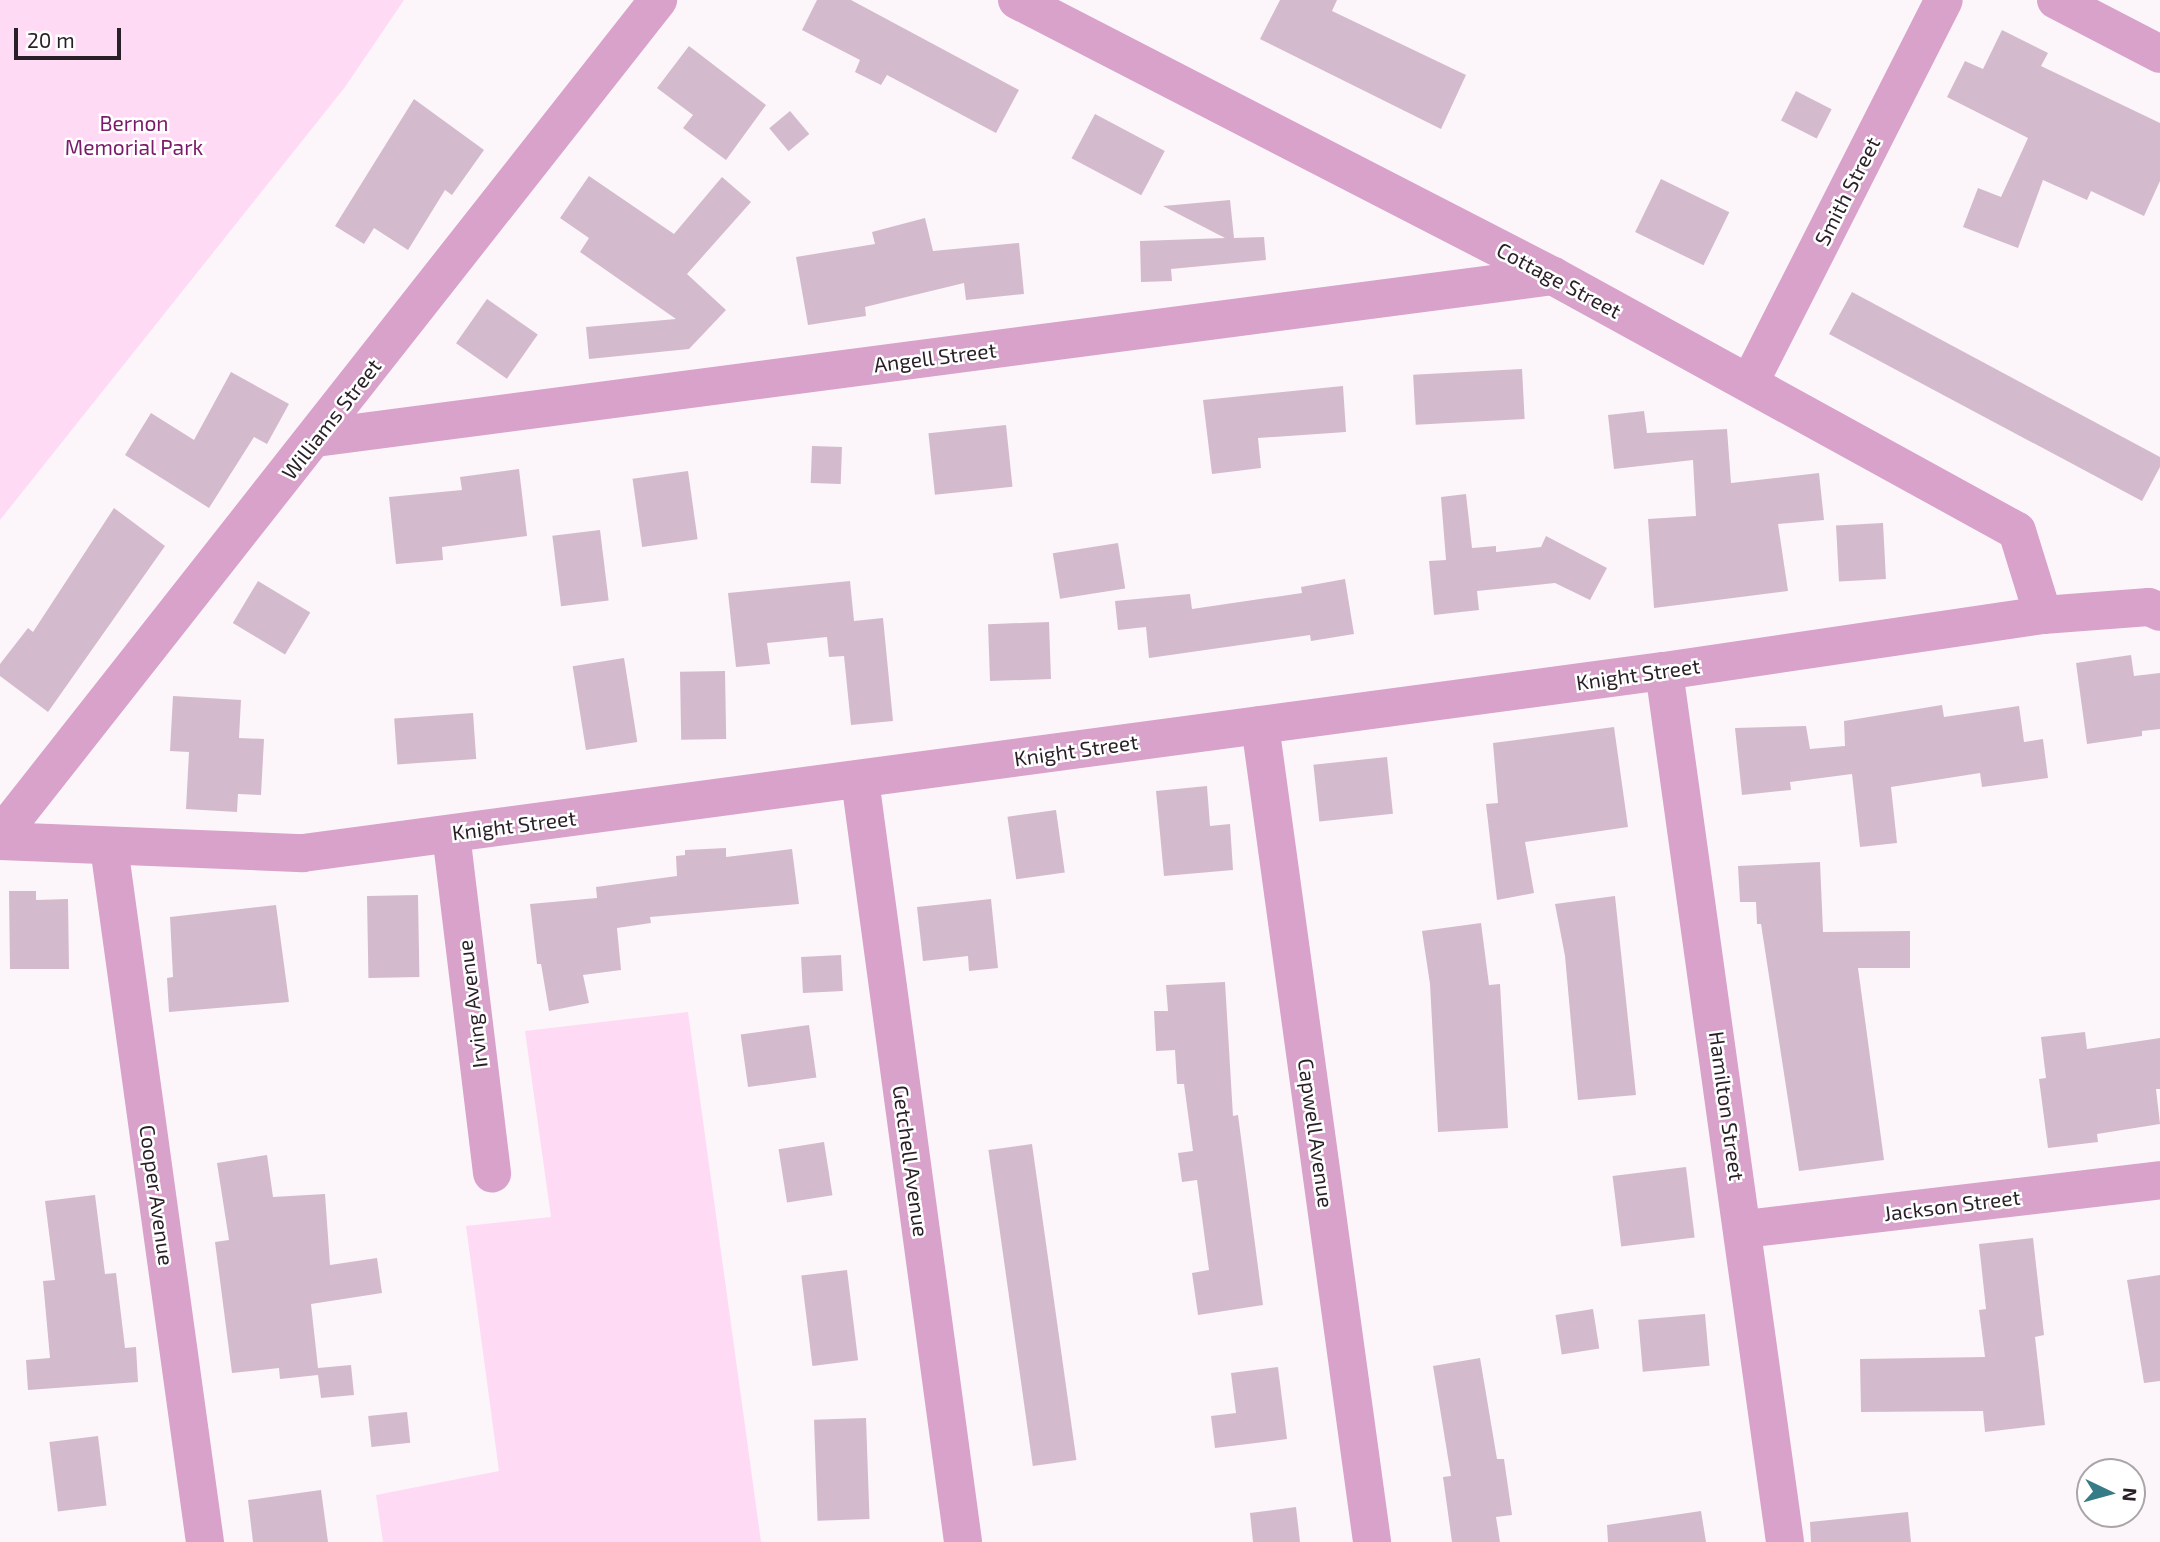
<!DOCTYPE html>
<html>
<head>
<meta charset="utf-8">
<style>
	body { margin:0 }
	#map { position:relative; width:2160px; height:1542px; overflow:hidden; background:#fcf6fa; font-family:"Exo 2",sans-serif }
	div>[style] { position:absolute }
	[style*='--x'] { left:calc(var(--x)*1px); top:calc(var(--y)*1px); width:calc(var(--w)*1px); rotate:calc(var(--a)*1deg) }
	.green>* { inset:0; background:#fedaf4 }
	.building>* { inset:0; background:#d4bacd; transform-origin:0 0 }
	.minor>* { height:38px; margin:-19px; padding:0 19px; transform-origin:19px; border-radius:19px; background:#d8a2cb }
	span { translate:-50% -50%; white-space:nowrap; text-align:center; line-height:1.15; -webkit-text-stroke:5px #fff; paint-order:stroke }
	.park-label { font-size:21px; color:#7a1a6a }
	.street-label { font-size:21px; color:#291f26 }
	.north { position:absolute; left:2076px; top:1458px; width:70px; height:70px; box-sizing:border-box; background:#fff; border:2px solid #a9a5a8; border-radius:50%; rotate:95deg; font-size:19px; font-weight:700; line-height:28px; text-align:center; color:#291f26 }
	.north::after { content:''; display:block; margin:auto; width:24px; height:32px; background:#357c87; clip-path:polygon(50% 0,100% 100%,50% 72%,0 100%) }
	.scale { position:absolute; left:14px; top:28px; width:107px; height:32px; box-sizing:border-box; border:4px solid #291f26; border-top:0; padding-left:9px; font-size:21px; line-height:24px; white-space:nowrap; color:#291f26; -webkit-text-stroke:5px #fff; paint-order:stroke }
</style>
</head>
<body>
<div id="map">
	<div class="green">
		<div style="clip-path:polygon(0 0,404px 0,345px 87px,0 520px)"></div>
		<div style="clip-path:polygon(688px 1012px,761px 1542px,383px 1542px,376px 1495px,499px 1471px,466px 1226px,551px 1217px,525px 1031px)"></div>
	</div>
	<div class="building">
		<div style="clip-path:polygon(817px 0,851px 0,1019px 90px,996px 133px,887px 75px,881px 85px,855px 72px,860px 60px,802px 30px)"></div>
		<div style="clip-path:polygon(1280px 0,1337px 0,1332px 11px,1466px 75px,1441px 129px,1260px 39px)"></div>
		<div style="clip-path:polygon(2002px 30px,2048px 53px,2041px 66px,2160px 123px,2160px 181px,2144px 216px,2091px 191px,2087px 200px,2043px 180px,2018px 248px,1963px 227px,1978px 188px,2001px 197px,2028px 138px,1947px 97px,1965px 61px,1983px 69px)"></div>
		<div style="clip-path:polygon(689px 46px,766px 105px,726px 160px,683px 128px,693px 115px,657px 88px)"></div>
		<div style="left:1796px;top:91px;width:40px;height:33px;rotate:27deg"></div>
		<div style="clip-path:polygon(414px 99px,484px 150px,452px 195px,445px 190px,408px 250px,374px 228px,364px 244px,335px 226px)"></div>
		<div style="left:790px;top:111px;width:30px;height:27px;rotate:50deg"></div>
		<div style="left:1095px;top:114px;width:79px;height:50px;rotate:28deg"></div>
		<div style="clip-path:polygon(589px 176px,674px 234px,722px 177px,751px 202px,687px 274px,726px 310px,689px 349px,589px 359px,586px 327px,676px 319px,580px 252px,589px 238px,560px 218px)"></div>
		<div style="left:1661px;top:179px;width:76px;height:59px;rotate:26deg"></div>
		<div style="clip-path:polygon(1230px 200px,1234px 238px,1264px 237px,1266px 260px,1171px 269px,1172px 281px,1141px 282px,1140px 241px,1225px 238px,1163px 206px)"></div>
		<div style="clip-path:polygon(925px 218px,933px 251px,1019px 243px,1024px 294px,966px 300px,964px 283px,865px 307px,866px 316px,808px 325px,796px 257px,875px 244px,872px 232px)"></div>
		<div style="clip-path:polygon(1852px 292px,2160px 457px,2160px 467px,2142px 501px,1829px 334px)"></div>
		<div style="left:487px;top:299px;width:62px;height:54px;rotate:35deg"></div>
		<div style="left:1522px;top:369px;width:50px;height:109px;rotate:87deg"></div>
		<div style="clip-path:polygon(231px 372px,289px 404px,267px 444px,254px 437px,209px 508px,125px 455px,151px 413px,194px 440px)"></div>
		<div style="clip-path:polygon(1343px 386px,1346px 432px,1258px 438px,1261px 468px,1212px 474px,1203px 400px)"></div>
		<div style="clip-path:polygon(1644px 411px,1647px 433px,1727px 429px,1731px 483px,1819px 473px,1824px 520px,1778px 524px,1788px 591px,1654px 608px,1648px 519px,1696px 516px,1693px 460px,1614px 469px,1608px 415px)"></div>
		<div style="left:1006px;top:425px;width:62px;height:78px;rotate:84deg"></div>
		<div style="left:812px;top:446px;width:30px;height:37px;rotate:2deg"></div>
		<div style="clip-path:polygon(519px 469px,527px 536px,442px 547px,443px 560px,396px 564px,389px 497px,462px 490px,460px 477px)"></div>
		<div style="left:688px;top:471px;width:69px;height:56px;rotate:82deg"></div>
		<div style="clip-path:polygon(1466px 494px,1472px 548px,1496px 546px,1496px 552px,1541px 547px,1546px 536px,1607px 568px,1590px 600px,1555px 583px,1477px 591px,1479px 610px,1434px 615px,1429px 561px,1446px 560px,1441px 497px)"></div>
		<div style="clip-path:polygon(114px 508px,165px 546px,48px 712px,0 676px,0 664px,28px 628px,33px 632px)"></div>
		<div style="left:1883px;top:523px;width:56px;height:47px;rotate:87deg"></div>
		<div style="left:600px;top:530px;width:71px;height:48px;rotate:83deg"></div>
		<div style="left:1118px;top:543px;width:46px;height:66px;rotate:81deg"></div>
		<div style="clip-path:polygon(1345px 579px,1354px 634px,1311px 641px,1310px 635px,1149px 658px,1146px 627px,1118px 630px,1115px 601px,1190px 594px,1192px 609px,1302px 593px,1301px 587px)"></div>
		<div style="left:258px;top:581px;width:61px;height:49px;rotate:31deg"></div>
		<div style="clip-path:polygon(850px 581px,854px 621px,883px 618px,893px 721px,851px 725px,844px 656px,829px 657px,827px 637px,767px 643px,770px 664px,736px 667px,728px 593px)"></div>
		<div style="left:1049px;top:622px;width:57px;height:61px;rotate:88deg"></div>
		<div style="clip-path:polygon(2131px 655px,2134px 676px,2160px 673px,2160px 729px,2142px 731px,2142px 736px,2087px 744px,2076px 663px)"></div>
		<div style="left:624px;top:658px;width:85px;height:52px;rotate:81deg"></div>
		<div style="left:725px;top:671px;width:68px;height:45px;rotate:89deg"></div>
		<div style="clip-path:polygon(173px 696px,241px 700px,239px 738px,264px 739px,261px 795px,238px 794px,237px 812px,186px 809px,189px 752px,170px 751px)"></div>
		<div style="clip-path:polygon(1942px 705px,1944px 717px,2019px 706px,2024px 742px,2043px 739px,2048px 778px,1982px 787px,1980px 773px,1891px 787px,1897px 843px,1860px 847px,1852px 774px,1790px 782px,1791px 790px,1742px 795px,1735px 728px,1806px 726px,1810px 749px,1845px 746px,1844px 721px)"></div>
		<div style="left:473px;top:713px;width:46px;height:79px;rotate:86deg"></div>
		<div style="clip-path:polygon(1614px 727px,1628px 827px,1525px 842px,1534px 893px,1497px 900px,1486px 804px,1498px 803px,1493px 743px)"></div>
		<div style="left:1387px;top:757px;width:57px;height:74px;rotate:84deg"></div>
		<div style="clip-path:polygon(1207px 786px,1210px 826px,1230px 824px,1233px 870px,1164px 876px,1156px 791px)"></div>
		<div style="left:1056px;top:810px;width:63px;height:49px;rotate:82deg"></div>
		<div style="clip-path:polygon(726px 848px,726px 857px,792px 849px,799px 904px,650px 917px,651px 923px,617px 928px,621px 970px,583px 975px,589px 1003px,549px 1011px,541px 964px,537px 964px,530px 904px,597px 898px,596px 887px,677px 876px,676px 856px,685px 855px,685px 850px)"></div>
		<div style="clip-path:polygon(1820px 862px,1823px 932px,1910px 931px,1910px 968px,1858px 968px,1884px 1160px,1799px 1171px,1761px 924px,1757px 924px,1756px 902px,1740px 902px,1738px 866px)"></div>
		<div style="clip-path:polygon(9px 891px,36px 891px,36px 900px,68px 899px,69px 969px,10px 969px)"></div>
		<div style="left:418px;top:895px;width:82px;height:51px;rotate:89deg"></div>
		<div style="clip-path:polygon(1615px 896px,1636px 1095px,1578px 1100px,1565px 956px,1555px 904px)"></div>
		<div style="clip-path:polygon(991px 899px,998px 968px,969px 971px,968px 956px,923px 961px,917px 907px)"></div>
		<div style="clip-path:polygon(276px 905px,289px 1002px,169px 1012px,167px 978px,173px 977px,170px 917px)"></div>
		<div style="clip-path:polygon(1481px 923px,1489px 985px,1500px 984px,1508px 1128px,1438px 1132px,1430px 984px,1422px 931px)"></div>
		<div style="left:841px;top:955px;width:36px;height:40px;rotate:87deg"></div>
		<div style="clip-path:polygon(1225px 982px,1233px 1116px,1238px 1115px,1263px 1305px,1198px 1315px,1192px 1273px,1209px 1270px,1197px 1180px,1182px 1182px,1178px 1153px,1193px 1151px,1184px 1084px,1177px 1084px,1175px 1050px,1156px 1051px,1154px 1011px,1168px 1011px,1166px 985px)"></div>
		<div style="left:809px;top:1025px;width:53px;height:69px;rotate:82deg"></div>
		<div style="clip-path:polygon(2085px 1032px,2087px 1049px,2160px 1038px,2160px 1089px,2156px 1089px,2160px 1124px,2097px 1134px,2098px 1142px,2048px 1148px,2039px 1079px,2046px 1078px,2041px 1037px)"></div>
		<div style="left:824px;top:1142px;width:54px;height:46px;rotate:81deg"></div>
		<div style="left:1032px;top:1144px;width:319px;height:44px;rotate:82deg"></div>
		<div style="clip-path:polygon(267px 1155px,273px 1197px,325px 1194px,330px 1265px,377px 1258px,382px 1293px,311px 1304px,318px 1368px,351px 1365px,354px 1395px,321px 1398px,318px 1375px,280px 1379px,279px 1368px,232px 1373px,215px 1242px,229px 1240px,217px 1163px)"></div>
		<div style="left:1686px;top:1167px;width:71px;height:74px;rotate:83deg"></div>
		<div style="clip-path:polygon(95px 1195px,105px 1274px,116px 1273px,125px 1348px,136px 1347px,138px 1382px,28px 1390px,26px 1360px,50px 1358px,43px 1281px,55px 1280px,45px 1201px)"></div>
		<div style="clip-path:polygon(2033px 1238px,2044px 1335px,2035px 1337px,2045px 1425px,1985px 1432px,1983px 1411px,1861px 1412px,1860px 1359px,1985px 1357px,1979px 1310px,1986px 1309px,1979px 1244px)"></div>
		<div style="left:847px;top:1270px;width:91px;height:46px;rotate:83deg"></div>
		<div style="clip-path:polygon(2160px 1275px,2160px 1381px,2144px 1383px,2127px 1280px)"></div>
		<div style="left:1593px;top:1309px;width:40px;height:38px;rotate:81deg"></div>
		<div style="left:1705px;top:1314px;width:52px;height:67px;rotate:85deg"></div>
		<div style="clip-path:polygon(1480px 1358px,1497px 1459px,1504px 1459px,1512px 1515px,1496px 1517px,1500px 1542px,1452px 1542px,1443px 1477px,1451px 1476px,1433px 1366px)"></div>
		<div style="clip-path:polygon(1278px 1367px,1287px 1439px,1215px 1448px,1211px 1416px,1236px 1413px,1231px 1373px)"></div>
		<div style="left:407px;top:1412px;width:31px;height:39px;rotate:84deg"></div>
		<div style="left:866px;top:1418px;width:101px;height:52px;rotate:88deg"></div>
		<div style="left:98px;top:1436px;width:70px;height:49px;rotate:83deg"></div>
		<div style="clip-path:polygon(321px 1490px,328px 1542px,253px 1542px,248px 1500px)"></div>
		<div style="clip-path:polygon(1296px 1507px,1300px 1542px,1253px 1542px,1250px 1513px)"></div>
		<div style="clip-path:polygon(1701px 1511px,1706px 1542px,1608px 1542px,1607px 1525px)"></div>
		<div style="clip-path:polygon(1908px 1512px,1911px 1542px,1811px 1542px,1810px 1522px)"></div>
	</div>
	<div class="minor">
		<div style="--x:1017;--y:0;--w:603;--a:27.25"></div>
		<div style="--x:1553;--y:276;--w:529;--a:28.79"></div>
		<div style="--x:2017;--y:531;--w:88;--a:72.8"></div>
		<div style="--x:2056;--y:0;--w:117;--a:27.4"></div>
		<div style="--x:1750;--y:382;--w:428;--a:-63.1"></div>
		<div style="--x:316;--y:438;--w:1248;--a:-7.46"></div>
		<div style="--x:1664;--y:671;--w:879;--a:82.09"></div>
		<div style="--x:1260;--y:725;--w:825;--a:82.19"></div>
		<div style="--x:860;--y:780;--w:769;--a:82.3"></div>
		<div style="--x:451;--y:834;--w:342;--a:83.1"></div>
		<div style="--x:0;--y:836;--w:1064;--a:-51.79"></div>
		<div style="--x:0;--y:841;--w:303;--a:2.3"></div>
		<div style="--x:303;--y:853;--w:1373;--a:-7.62"></div>
		<div style="--x:1664;--y:671;--w:383;--a:-8.4"></div>
		<div style="--x:2043;--y:615;--w:106;--a:-4.3"></div>
		<div style="--x:2149;--y:607;--w:12;--a:24"></div>
		<div style="--x:109;--y:847;--w:702;--a:82.14"></div>
		<div style="--x:1745;--y:1229;--w:418;--a:-6.7"></div>
	</div>
	<div class="park-label">
		<span style="left:134px;top:135px">Bernon<br>Memorial Park</span>
	</div>
	<div class="street-label">
		<span style="left:1847px;top:191px;rotate:-63deg">Smith Street</span>
		<span style="left:1559px;top:280px;rotate:28deg">Cottage Street</span>
		<span style="left:935px;top:357px;rotate:-7deg">Angell Street</span>
		<span style="left:331px;top:419px;rotate:-52deg">Williams Street</span>
		<span style="left:1638px;top:674px;rotate:-8deg">Knight Street</span>
		<span style="left:1076px;top:750px;rotate:-8deg">Knight Street</span>
		<span style="left:514px;top:825px;rotate:-7deg">Knight Street</span>
		<span style="left:472px;top:1004px;rotate:-97deg">Irving Avenue</span>
		<span style="left:1727px;top:1106px;rotate:82deg">Hamilton Street</span>
		<span style="left:1316px;top:1133px;rotate:82deg">Capwell Avenue</span>
		<span style="left:911px;top:1161px;rotate:82deg">Getchell Avenue</span>
		<span style="left:157px;top:1195px;rotate:82deg">Cooper Avenue</span>
		<span style="left:1952px;top:1205px;rotate:-7deg">Jackson Street</span>
	</div>
	<div class="north">N</div>
	<div class="scale">20 m</div>
</div>
</body>
</html>
